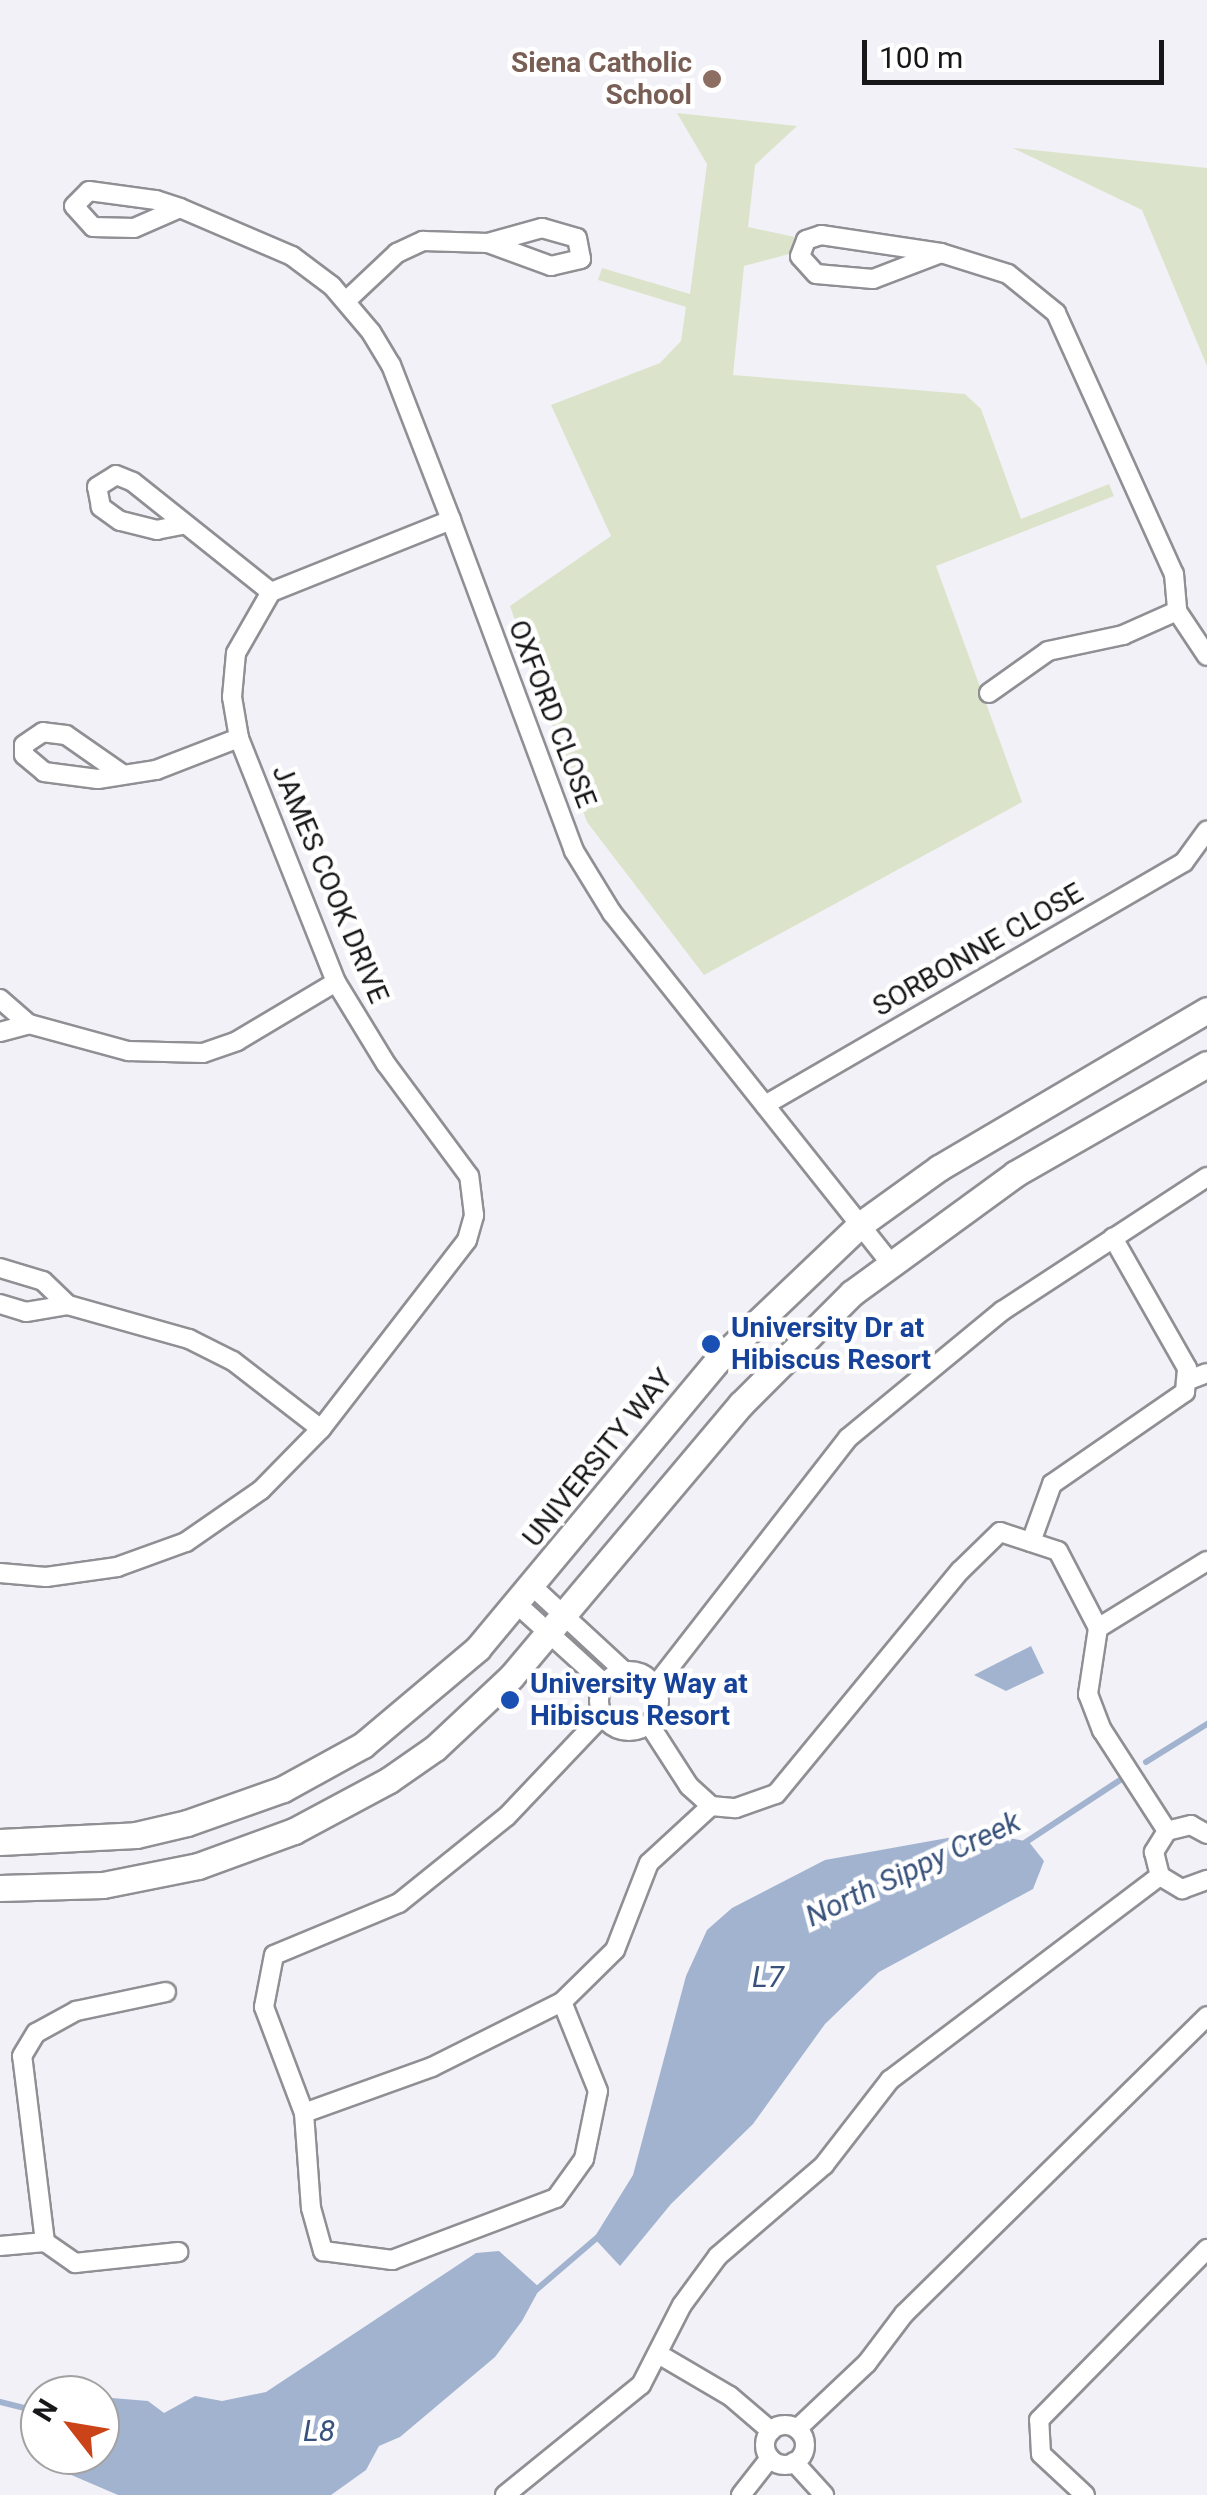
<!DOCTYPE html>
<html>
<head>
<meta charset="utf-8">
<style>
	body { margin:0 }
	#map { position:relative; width:1207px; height:2495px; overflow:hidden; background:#f2f1f7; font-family:Roboto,sans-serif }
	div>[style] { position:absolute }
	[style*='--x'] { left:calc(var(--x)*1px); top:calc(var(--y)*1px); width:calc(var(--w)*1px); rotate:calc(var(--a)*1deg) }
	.green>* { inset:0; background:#dbe4ca }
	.water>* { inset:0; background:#a2b3cf }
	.stream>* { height:6px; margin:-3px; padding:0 3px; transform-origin:3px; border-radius:3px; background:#a2b3cf }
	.roads { filter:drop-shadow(2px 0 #8f8f94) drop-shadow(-2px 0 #8f8f94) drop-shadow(0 2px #8f8f94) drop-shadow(0 -2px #8f8f94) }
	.street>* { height:18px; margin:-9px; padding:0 9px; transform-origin:9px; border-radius:9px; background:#fff }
	.street>.ring { margin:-9px; padding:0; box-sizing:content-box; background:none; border:18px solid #fff; border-radius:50% }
	.secondary>* { height:25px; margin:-12.5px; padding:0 12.5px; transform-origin:12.5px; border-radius:12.5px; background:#fff }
	.dots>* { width:28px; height:28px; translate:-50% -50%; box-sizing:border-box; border:5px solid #fff; border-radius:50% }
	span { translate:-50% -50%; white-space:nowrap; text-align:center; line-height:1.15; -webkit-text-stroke:9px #fff; paint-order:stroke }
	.education-label { font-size:28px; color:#785e54; font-weight:700 }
	.right { translate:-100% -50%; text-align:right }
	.street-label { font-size:28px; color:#171719 }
	.transit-label { font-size:28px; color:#164399; font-weight:700 }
	.left { translate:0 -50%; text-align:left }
	.water-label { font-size:30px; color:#39527b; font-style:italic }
	.north { position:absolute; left:20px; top:2375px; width:100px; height:100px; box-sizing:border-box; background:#fff; border:2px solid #a2a2a3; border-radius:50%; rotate:301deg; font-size:28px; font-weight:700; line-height:40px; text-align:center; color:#171719 }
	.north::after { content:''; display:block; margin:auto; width:35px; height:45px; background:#cb4318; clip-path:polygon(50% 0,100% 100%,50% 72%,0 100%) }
	.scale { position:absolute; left:862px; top:40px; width:302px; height:45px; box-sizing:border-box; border:5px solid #171719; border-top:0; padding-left:12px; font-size:30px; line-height:35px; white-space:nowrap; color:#171719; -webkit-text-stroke:8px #fff; paint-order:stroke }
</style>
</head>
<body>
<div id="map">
	<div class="green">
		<div style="clip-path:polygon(677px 113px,797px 126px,755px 165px,748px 227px,795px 237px,789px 254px,744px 266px,733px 375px,965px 394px,981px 409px,1021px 519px,1109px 484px,1114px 496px,936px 566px,1022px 802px,704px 975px,587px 822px,510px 606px,611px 536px,551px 405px,660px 363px,681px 341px,686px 307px,598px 280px,602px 268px,690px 294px,707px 164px)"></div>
		<div style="clip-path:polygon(1013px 148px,1207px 168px,1207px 366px,1142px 210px)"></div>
	</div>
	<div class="water">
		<div style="clip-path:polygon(1031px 1646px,1044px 1673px,1006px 1691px,974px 1675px)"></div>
		<div style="clip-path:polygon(981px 1832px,1029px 1842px,1044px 1861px,1033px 1889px,879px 1972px,825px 2024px,753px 2124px,671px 2204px,620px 2266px,594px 2238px,633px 2175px,686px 1976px,707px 1930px,732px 1908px,825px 1860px)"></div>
		<div style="clip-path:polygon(499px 2251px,540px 2288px,522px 2321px,495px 2357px,400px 2437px,379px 2446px,366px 2470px,331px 2495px,118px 2495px,48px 2465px,44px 2455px,100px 2455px,100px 2397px,148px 2401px,164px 2413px,195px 2396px,222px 2401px,266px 2392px,476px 2253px)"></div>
	</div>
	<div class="stream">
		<div style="--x:1146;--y:1762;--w:72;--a:-31.9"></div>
		<div style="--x:1023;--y:1844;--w:116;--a:-33.4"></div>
		<div style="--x:536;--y:2290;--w:83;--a:-40.6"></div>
		<div style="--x:0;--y:2402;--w:41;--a:14"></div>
	</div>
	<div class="roads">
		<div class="street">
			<div style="--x:89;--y:191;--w:68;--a:7.7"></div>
			<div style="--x:156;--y:200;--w:25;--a:18"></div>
			<div style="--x:180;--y:208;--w:50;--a:156.5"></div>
			<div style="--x:134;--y:228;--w:41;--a:-178.6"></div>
			<div style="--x:93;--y:227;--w:28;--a:-132"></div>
			<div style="--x:74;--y:206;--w:21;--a:-45"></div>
			<div style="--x:180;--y:208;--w:122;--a:23.2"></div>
			<div style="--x:292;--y:256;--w:50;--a:36.9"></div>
			<div style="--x:332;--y:286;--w:60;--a:49.7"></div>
			<div style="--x:371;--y:332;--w:39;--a:59"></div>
			<div style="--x:391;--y:365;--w:166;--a:68.8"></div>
			<div style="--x:451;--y:520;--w:353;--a:69.6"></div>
			<div style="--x:574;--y:851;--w:73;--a:58.5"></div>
			<div style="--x:612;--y:913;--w:446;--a:51.5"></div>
			<div style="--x:542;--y:228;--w:36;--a:16"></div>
			<div style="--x:577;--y:238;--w:21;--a:79"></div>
			<div style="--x:581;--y:259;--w:31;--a:167"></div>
			<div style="--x:551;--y:266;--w:67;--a:-159.9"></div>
			<div style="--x:488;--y:243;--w:56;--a:-15.5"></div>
			<div style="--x:941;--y:253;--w:73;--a:159.1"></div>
			<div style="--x:873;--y:279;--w:57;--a:-175"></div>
			<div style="--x:816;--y:274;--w:24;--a:-132"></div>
			<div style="--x:800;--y:256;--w:17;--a:-69"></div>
			<div style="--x:806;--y:240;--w:16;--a:-18"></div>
			<div style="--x:821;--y:235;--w:121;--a:8.5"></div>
			<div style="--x:941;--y:253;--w:70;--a:17.4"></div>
			<div style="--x:1008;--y:274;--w:62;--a:39.1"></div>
			<div style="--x:1056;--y:313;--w:286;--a:65.7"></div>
			<div style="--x:1174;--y:574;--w:37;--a:85"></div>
			<div style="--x:1177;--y:611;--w:54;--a:56.3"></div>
			<div style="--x:346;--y:301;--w:70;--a:-43.3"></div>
			<div style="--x:397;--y:253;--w:29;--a:-25"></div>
			<div style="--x:423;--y:241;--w:65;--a:1.8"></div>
			<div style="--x:182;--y:525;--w:25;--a:169"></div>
			<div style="--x:157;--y:530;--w:38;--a:-166"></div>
			<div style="--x:120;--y:521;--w:24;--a:-144"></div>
			<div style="--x:101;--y:507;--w:20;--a:-101"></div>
			<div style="--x:97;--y:487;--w:22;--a:-32"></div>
			<div style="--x:116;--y:475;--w:18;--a:22"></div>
			<div style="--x:133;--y:482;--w:176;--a:38.6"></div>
			<div style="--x:989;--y:693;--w:72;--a:-35.4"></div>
			<div style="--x:1048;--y:651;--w:77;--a:-12"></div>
			<div style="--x:1123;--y:635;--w:59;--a:-24"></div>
			<div style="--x:122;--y:774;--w:68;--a:-145.1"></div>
			<div style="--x:66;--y:735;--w:23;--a:-173"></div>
			<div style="--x:43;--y:732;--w:23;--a:146"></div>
			<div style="--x:24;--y:745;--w:10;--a:90"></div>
			<div style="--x:24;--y:755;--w:26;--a:40"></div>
			<div style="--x:44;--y:772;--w:54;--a:7.4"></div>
			<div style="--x:98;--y:779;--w:59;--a:-8.8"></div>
			<div style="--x:156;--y:770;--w:89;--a:-21.1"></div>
			<div style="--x:0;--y:999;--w:38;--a:41"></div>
			<div style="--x:0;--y:1032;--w:30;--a:-15"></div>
			<div style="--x:29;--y:1024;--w:103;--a:15.3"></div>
			<div style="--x:128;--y:1051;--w:75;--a:1.5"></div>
			<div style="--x:203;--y:1053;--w:36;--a:-19"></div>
			<div style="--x:237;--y:1041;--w:115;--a:-30.8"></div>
			<div style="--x:765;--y:1105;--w:484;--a:-30.1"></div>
			<div style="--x:1184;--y:862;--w:39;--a:-54"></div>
			<div style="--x:0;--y:1268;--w:45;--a:16.8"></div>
			<div style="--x:43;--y:1281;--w:35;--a:44"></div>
			<div style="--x:0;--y:1304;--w:27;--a:17"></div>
			<div style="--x:26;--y:1312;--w:43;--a:-9.5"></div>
			<div style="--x:68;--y:1305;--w:126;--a:15.7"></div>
			<div style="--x:189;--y:1339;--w:49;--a:26.6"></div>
			<div style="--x:233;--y:1361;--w:111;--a:37.7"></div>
			<div style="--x:1186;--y:1381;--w:22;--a:-21"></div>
			<div style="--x:1031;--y:1542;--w:62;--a:-70.1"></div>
			<div style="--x:1052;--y:1484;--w:162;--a:-34.7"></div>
			<div style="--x:1185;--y:1392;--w:24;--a:-85"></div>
			<div style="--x:1187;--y:1368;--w:150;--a:-119.6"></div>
			<div style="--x:0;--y:1573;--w:46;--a:5"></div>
			<div style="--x:46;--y:1577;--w:72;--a:-8"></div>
			<div style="--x:117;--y:1567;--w:73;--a:-19.9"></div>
			<div style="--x:186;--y:1542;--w:91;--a:-34.7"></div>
			<div style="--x:261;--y:1490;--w:86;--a:-45.5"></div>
			<div style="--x:321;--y:1429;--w:239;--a:-52.3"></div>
			<div style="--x:467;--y:1240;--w:26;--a:-74"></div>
			<div style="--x:474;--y:1215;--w:39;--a:-97"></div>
			<div style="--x:469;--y:1176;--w:139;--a:-126.5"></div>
			<div style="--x:386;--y:1064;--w:96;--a:-121.4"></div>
			<div style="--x:336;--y:982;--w:263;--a:-111.7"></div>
			<div style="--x:239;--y:738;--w:42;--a:-99.7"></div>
			<div style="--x:232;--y:697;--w:44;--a:-84.8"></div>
			<div style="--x:236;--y:653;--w:70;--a:-60.2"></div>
			<div style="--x:271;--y:592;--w:194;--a:-21.8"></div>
			<div style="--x:532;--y:1586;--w:125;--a:42.7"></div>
			<div style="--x:517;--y:1604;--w:119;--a:42.3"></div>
			<div style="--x:1098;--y:1628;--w:128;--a:-31.6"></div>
			<div class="ring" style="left:599px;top:1671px;width:42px;height:42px"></div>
			<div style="--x:655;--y:1686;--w:314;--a:-52.1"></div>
			<div style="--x:848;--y:1438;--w:200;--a:-39.5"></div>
			<div style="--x:1002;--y:1311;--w:245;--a:-33.2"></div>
			<div style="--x:602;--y:1716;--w:139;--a:133.5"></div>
			<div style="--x:506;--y:1817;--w:137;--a:141.2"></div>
			<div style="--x:399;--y:1903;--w:135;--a:157.4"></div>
			<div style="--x:274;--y:1955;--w:53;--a:100.9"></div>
			<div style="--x:264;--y:2007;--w:113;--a:69.3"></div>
			<div style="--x:304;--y:2113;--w:95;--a:85.8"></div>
			<div style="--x:311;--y:2208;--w:45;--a:74.4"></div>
			<div style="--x:323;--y:2251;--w:70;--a:7.4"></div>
			<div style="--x:392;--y:2260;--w:175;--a:-20.7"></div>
			<div style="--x:556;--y:2198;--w:48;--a:-54.3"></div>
			<div style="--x:584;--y:2159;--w:69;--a:-78.4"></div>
			<div style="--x:598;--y:2091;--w:96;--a:-112"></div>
			<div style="--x:562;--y:2002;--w:74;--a:-44.5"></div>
			<div style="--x:615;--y:1950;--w:93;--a:-68.7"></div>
			<div style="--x:649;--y:1863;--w:84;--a:-42.6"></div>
			<div style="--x:649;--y:1724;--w:74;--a:57.2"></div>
			<div style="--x:689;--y:1786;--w:30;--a:42"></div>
			<div style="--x:711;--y:1806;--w:25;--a:5"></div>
			<div style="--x:736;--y:1808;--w:42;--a:-19.3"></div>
			<div style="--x:776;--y:1794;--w:289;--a:-50.5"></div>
			<div style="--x:960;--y:1571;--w:56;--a:-44.3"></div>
			<div style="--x:1000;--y:1532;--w:61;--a:18.1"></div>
			<div style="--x:1058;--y:1551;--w:87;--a:62.5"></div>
			<div style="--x:1098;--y:1628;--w:67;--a:98.6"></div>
			<div style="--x:1088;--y:1694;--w:39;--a:69"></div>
			<div style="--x:1102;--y:1730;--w:120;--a:57.2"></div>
			<div style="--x:1207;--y:1834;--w:18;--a:-151"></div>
			<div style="--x:1191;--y:1825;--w:25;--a:166"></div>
			<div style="--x:1167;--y:1831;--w:25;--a:122"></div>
			<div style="--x:1154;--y:1852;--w:25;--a:76"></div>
			<div style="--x:1160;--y:1876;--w:26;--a:31"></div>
			<div style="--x:1182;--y:1889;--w:27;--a:-20"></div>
			<div style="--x:304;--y:2113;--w:136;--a:-19.8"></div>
			<div style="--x:432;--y:2067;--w:145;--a:-26.6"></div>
			<div style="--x:45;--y:2242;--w:37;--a:35"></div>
			<div style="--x:75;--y:2263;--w:104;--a:-6.1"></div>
			<div style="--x:0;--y:2246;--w:45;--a:-5.1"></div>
			<div style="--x:45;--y:2242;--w:187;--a:-97"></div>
			<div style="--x:22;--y:2056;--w:27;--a:-59"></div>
			<div style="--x:36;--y:2033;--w:46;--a:-28.8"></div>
			<div style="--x:76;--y:2011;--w:92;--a:-11.9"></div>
			<div style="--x:660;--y:2355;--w:81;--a:30.4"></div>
			<div style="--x:730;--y:2396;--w:54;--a:40.5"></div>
			<div class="ring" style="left:765px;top:2425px;width:22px;height:22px"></div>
			<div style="--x:797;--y:2429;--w:96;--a:-43.3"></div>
			<div style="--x:867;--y:2363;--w:61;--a:-52.9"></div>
			<div style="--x:904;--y:2314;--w:425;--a:-44.5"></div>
			<div style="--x:794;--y:2462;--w:45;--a:47.7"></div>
			<div style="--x:505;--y:2495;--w:175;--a:-39"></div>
			<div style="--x:641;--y:2385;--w:90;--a:-62.9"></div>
			<div style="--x:682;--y:2305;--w:61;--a:-53.7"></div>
			<div style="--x:718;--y:2256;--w:140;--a:-40.6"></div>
			<div style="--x:824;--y:2165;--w:108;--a:-52.2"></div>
			<div style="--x:890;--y:2080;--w:338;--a:-37.1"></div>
			<div style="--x:741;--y:2495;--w:47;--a:-51.9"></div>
			<div style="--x:1085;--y:2495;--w:60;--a:-137"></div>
			<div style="--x:1041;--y:2454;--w:34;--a:-93"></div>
			<div style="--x:1039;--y:2420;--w:240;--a:-45.5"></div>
		</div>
		<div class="secondary">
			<div style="--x:0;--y:1842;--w:136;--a:-2.9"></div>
			<div style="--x:136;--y:1835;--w:52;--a:-13.2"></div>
			<div style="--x:187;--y:1823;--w:102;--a:-19.5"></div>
			<div style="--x:283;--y:1789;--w:91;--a:-28.8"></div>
			<div style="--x:363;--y:1745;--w:150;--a:-40.1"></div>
			<div style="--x:478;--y:1648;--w:375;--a:-50.2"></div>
			<div style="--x:718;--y:1360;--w:197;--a:-43.6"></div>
			<div style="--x:861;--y:1224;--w:96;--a:-35.7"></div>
			<div style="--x:939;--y:1168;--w:311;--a:-30.5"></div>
			<div style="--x:0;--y:1888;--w:103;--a:-1.7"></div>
			<div style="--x:103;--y:1885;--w:97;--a:-11.3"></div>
			<div style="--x:198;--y:1866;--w:102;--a:-20"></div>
			<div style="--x:294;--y:1831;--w:108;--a:-28.2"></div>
			<div style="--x:389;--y:1780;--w:56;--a:-34.8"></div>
			<div style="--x:435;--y:1748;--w:104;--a:-43.1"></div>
			<div style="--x:511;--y:1677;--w:357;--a:-49.9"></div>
			<div style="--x:741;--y:1404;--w:157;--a:-45"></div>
			<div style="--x:852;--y:1293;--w:202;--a:-36.1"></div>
			<div style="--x:1015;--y:1174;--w:221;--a:-29.8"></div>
		</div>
	</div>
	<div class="dots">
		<div style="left:712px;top:79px;background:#8d6e63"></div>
		<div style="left:711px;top:1344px;background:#1a4fb4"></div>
		<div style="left:510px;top:1700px;background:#1a4fb4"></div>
	</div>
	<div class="education-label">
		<span class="right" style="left:692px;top:79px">Siena Catholic<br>School</span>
	</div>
	<div class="street-label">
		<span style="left:552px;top:714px;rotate:69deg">OXFORD CLOSE</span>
		<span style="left:330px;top:884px;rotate:67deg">JAMES COOK DRIVE</span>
		<span style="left:978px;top:950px;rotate:-30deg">SORBONNE CLOSE</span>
		<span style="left:598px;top:1458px;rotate:-51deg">UNIVERSITY WAY</span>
	</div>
	<div class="transit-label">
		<span class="left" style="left:731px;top:1344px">University Dr at<br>Hibiscus Resort</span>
		<span class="left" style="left:530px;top:1700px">University Way at<br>Hibiscus Resort</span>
	</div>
	<div class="water-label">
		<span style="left:913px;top:1869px;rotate:-25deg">North Sippy Creek</span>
		<span style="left:768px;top:1977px">L7</span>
		<span style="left:319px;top:2431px">L8</span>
	</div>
	<div class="north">N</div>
	<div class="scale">100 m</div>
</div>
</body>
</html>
